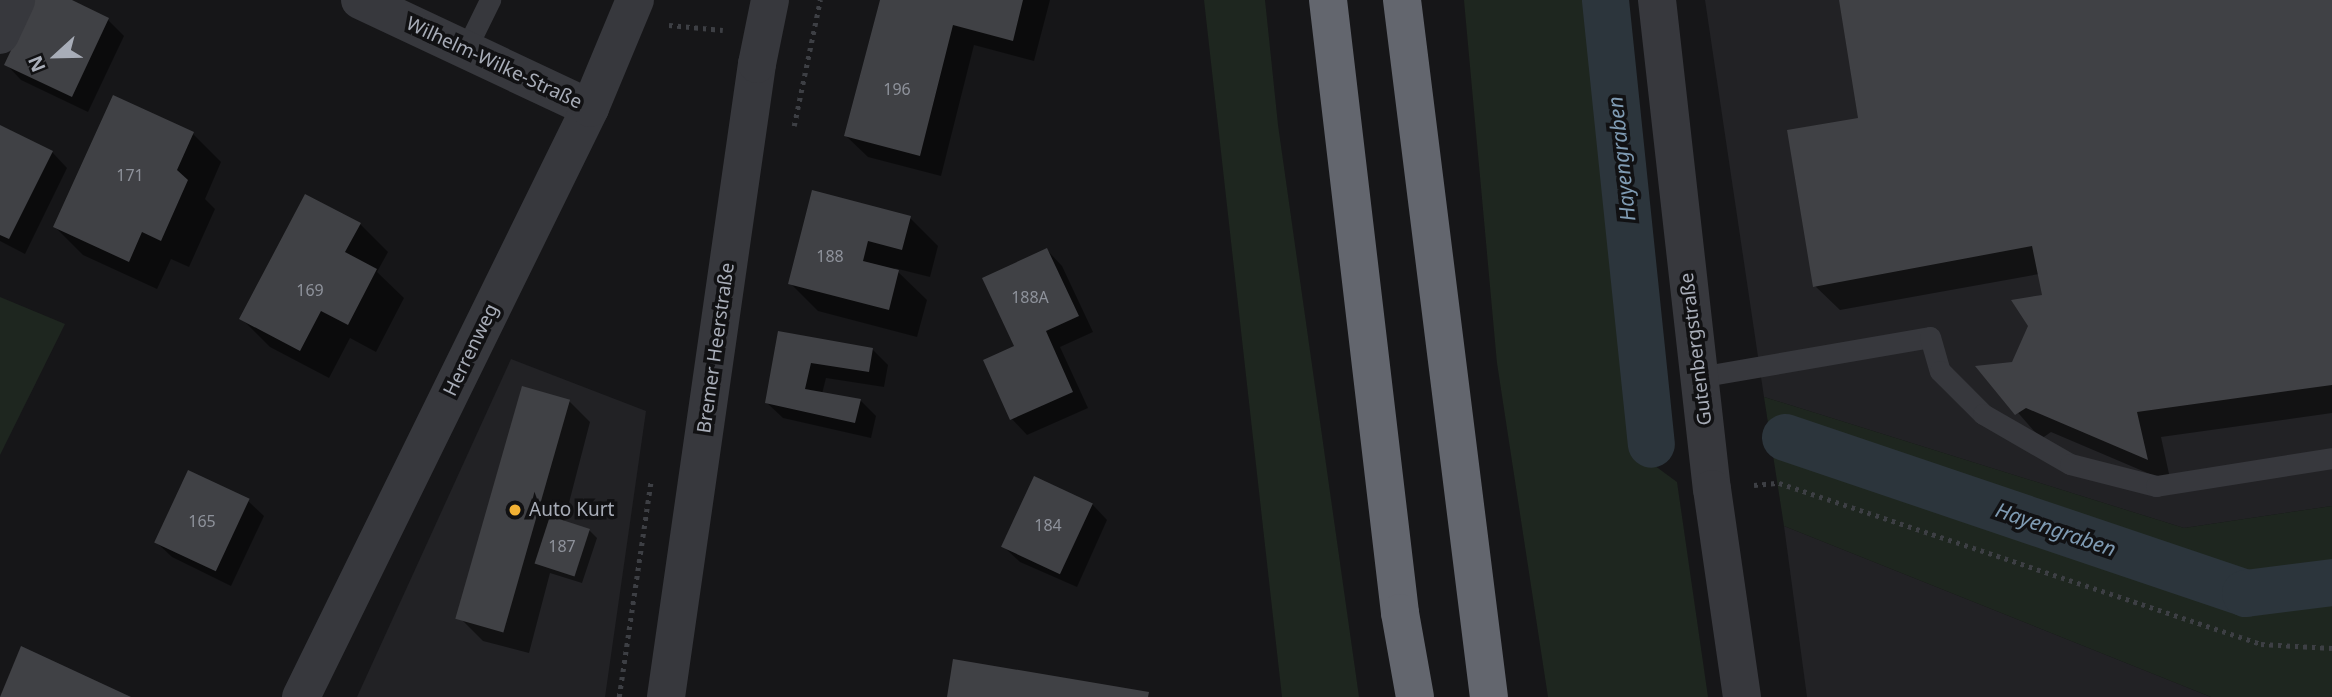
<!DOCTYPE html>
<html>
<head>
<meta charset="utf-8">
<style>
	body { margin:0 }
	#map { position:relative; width:2332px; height:697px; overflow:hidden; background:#161618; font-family:"Noto Sans",sans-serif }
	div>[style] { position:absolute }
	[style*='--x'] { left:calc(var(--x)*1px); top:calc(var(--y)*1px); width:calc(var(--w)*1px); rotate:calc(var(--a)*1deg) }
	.built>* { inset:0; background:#222225 }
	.green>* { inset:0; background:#1e261f }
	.shadow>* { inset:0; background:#0007 }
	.canal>* { height:47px; margin:-23.5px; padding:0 23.5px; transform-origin:23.5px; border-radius:23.5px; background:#2c353c }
	.building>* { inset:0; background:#404145; transform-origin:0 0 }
	.path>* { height:4.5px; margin-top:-2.25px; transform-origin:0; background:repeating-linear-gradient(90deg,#3d3f44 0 3.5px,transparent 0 8.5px) }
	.service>* { height:21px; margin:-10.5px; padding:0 10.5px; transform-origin:10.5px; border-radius:10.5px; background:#37383d }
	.minor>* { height:38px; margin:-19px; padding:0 19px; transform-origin:19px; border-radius:19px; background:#37383d }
	.tertiary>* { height:38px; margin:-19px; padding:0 19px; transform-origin:19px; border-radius:19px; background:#37383d }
	.motorway>* { height:38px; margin:-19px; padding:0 19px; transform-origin:19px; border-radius:19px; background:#63666e }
	.dots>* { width:19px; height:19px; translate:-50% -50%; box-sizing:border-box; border:4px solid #111113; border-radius:50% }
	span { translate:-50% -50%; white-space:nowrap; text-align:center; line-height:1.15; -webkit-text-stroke:7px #111113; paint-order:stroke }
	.number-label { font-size:16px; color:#8e929b }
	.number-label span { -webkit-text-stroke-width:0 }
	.street-label { font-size:19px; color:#a8adb8 }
	.poi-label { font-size:19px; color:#a8adb8 }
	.left { translate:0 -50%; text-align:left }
	.water-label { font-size:21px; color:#7f9bb3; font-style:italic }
	.north { position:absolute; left:21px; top:21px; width:70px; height:70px; -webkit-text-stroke:5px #111113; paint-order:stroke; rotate:248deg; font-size:19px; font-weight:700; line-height:28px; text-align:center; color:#a8adb8 }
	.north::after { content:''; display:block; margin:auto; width:24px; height:32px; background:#a8adb8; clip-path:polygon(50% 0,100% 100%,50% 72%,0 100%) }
</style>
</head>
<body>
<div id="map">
	<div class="built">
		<div style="clip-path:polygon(1705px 0,2332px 0,2332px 506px,2184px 528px,1764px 397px)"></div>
		<div style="clip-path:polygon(511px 359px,646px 411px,605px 697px,357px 697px)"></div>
		<div style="clip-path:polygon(1784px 526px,2211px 697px,1807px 697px)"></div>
	</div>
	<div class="green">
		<div style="clip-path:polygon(1204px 0,1265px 0,1278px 125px,1359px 697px,1282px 697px)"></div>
		<div style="clip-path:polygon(1464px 0,1593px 0,1636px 452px,1677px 482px,1708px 697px,1548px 697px,1497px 363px)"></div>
		<div style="clip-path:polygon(0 297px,65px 324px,0 455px)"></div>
		<div style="clip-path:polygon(1764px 397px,2184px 528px,2332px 506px,2332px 697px,2211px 697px,1784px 526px)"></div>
	</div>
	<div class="shadow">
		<div style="clip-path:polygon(37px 0,68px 0,108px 20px,124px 36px,88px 112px,21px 80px,6px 64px)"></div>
		<div style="clip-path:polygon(881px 0,1050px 0,1034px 61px,974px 45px,941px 176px,868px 157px,846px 136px)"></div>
		<div style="clip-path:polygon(1841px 0,2332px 0,2332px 413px,2161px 437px,2171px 483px,2051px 432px,2041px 439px,1978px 367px,2013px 364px,2044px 296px,2039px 274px,1840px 310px,1815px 286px,1860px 120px)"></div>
		<div style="clip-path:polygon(0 127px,52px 152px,67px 168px,25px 254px,0 241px)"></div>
		<div style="clip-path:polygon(193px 134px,221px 162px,205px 199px,215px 209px,189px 267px,171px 259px,157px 289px,83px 255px,55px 227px)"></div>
		<div style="clip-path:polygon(910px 218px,938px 246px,930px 277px,894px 268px,927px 300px,917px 337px,818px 311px,790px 283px)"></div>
		<div style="clip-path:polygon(360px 224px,388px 252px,377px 272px,404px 298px,376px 352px,350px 338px,329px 378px,270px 347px,242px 319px)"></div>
		<div style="clip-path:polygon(1047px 250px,1062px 266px,1093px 332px,1060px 347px,1088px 408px,1027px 435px,1012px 419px,1016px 347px)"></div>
		<div style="clip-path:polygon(779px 333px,872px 349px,888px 365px,884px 387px,826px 378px,822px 394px,860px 400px,876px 416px,871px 438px,783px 418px,767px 403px)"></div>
		<div style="clip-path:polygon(569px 401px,590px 422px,564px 522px,589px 530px,597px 538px,582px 583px,550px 573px,529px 653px,483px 641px,462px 620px)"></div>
		<div style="clip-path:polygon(248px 501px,264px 516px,231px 586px,172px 557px,156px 542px)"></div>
		<div style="clip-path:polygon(1092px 504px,1107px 520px,1077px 587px,1020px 562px,1004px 547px)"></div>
	</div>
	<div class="canal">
		<div style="--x:1605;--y:0;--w:446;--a:84.1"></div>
		<div style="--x:1785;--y:437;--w:486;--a:18.7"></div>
		<div style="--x:2245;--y:593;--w:88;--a:-7.2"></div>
	</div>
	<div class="building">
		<div style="clip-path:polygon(35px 0,72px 0,109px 18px,72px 97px,4px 65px)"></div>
		<div style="clip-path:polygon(880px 0,1023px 0,1013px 41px,953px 25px,920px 156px,844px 136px)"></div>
		<div style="clip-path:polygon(1839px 0,2332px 0,2332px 385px,2137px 412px,2148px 460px,2026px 408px,2015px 415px,1975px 366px,2012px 362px,2028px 326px,2011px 300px,2042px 295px,2032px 246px,1813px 287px,1787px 130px,1858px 118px)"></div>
		<div style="clip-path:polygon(113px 95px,194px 132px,177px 170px,188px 180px,161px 241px,142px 232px,129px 262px,53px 227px)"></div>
		<div style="clip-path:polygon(0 125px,53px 151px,9px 239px,0 235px)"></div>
		<div style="clip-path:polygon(812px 190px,911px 216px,902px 250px,868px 241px,863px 261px,899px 270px,889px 310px,788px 284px)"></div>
		<div style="clip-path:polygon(305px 194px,361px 223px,345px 252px,377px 269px,348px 325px,321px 311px,300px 351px,239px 319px)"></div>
		<div style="clip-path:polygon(1047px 248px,1079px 316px,1046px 331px,1073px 392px,1010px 420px,983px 360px,1014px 346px,982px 278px)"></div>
		<div style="clip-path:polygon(778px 331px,873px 348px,869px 372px,811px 363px,805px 389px,861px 399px,855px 423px,765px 403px)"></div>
		<div style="left:522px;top:386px;width:50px;height:242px;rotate:16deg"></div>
		<div style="left:188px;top:470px;width:68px;height:80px;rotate:25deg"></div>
		<div style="left:1034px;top:476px;width:65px;height:78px;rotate:25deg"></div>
		<div style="left:550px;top:516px;width:42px;height:50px;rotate:18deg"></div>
		<div style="clip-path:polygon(21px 646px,131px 697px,0 697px)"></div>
		<div style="clip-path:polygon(953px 659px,1149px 692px,1148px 697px,947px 697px)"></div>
	</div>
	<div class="path">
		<div style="--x:669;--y:25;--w:54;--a:5.3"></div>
		<div style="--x:794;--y:126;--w:129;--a:-78.3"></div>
		<div style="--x:1754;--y:485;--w:25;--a:-5"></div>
		<div style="--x:1779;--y:483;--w:508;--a:18.47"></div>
		<div style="--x:2261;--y:644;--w:71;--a:3.2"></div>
		<div style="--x:619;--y:697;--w:218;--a:-81.6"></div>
	</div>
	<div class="service">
		<div style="--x:466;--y:49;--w:55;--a:-63.9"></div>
		<div style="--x:1699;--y:377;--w:234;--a:-9.8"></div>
		<div style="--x:1930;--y:337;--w:35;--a:74"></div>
		<div style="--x:1940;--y:371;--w:61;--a:45"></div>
		<div style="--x:1983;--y:414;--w:100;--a:29.9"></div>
		<div style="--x:2070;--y:464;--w:89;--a:14.3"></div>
		<div style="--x:2156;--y:486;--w:178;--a:-9"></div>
	</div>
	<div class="minor">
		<div style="--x:360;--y:0;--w:254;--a:25.2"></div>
		<div style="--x:1657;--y:0;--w:492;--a:83.6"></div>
		<div style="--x:1712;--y:489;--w:210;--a:81.8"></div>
		<div style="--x:0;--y:35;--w:38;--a:-65"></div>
		<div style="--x:301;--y:697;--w:656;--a:-63.86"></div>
		<div style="--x:590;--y:108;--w:117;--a:-67.4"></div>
	</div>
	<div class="tertiary">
		<div style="--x:666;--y:697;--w:640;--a:-81.82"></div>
		<div style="--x:757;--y:64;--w:65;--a:-78.5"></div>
	</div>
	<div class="motorway">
		<div style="--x:1328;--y:0;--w:617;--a:83.3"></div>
		<div style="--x:1400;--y:613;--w:85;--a:79.9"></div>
		<div style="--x:1402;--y:0;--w:702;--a:82.89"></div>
	</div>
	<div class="dots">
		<div style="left:515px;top:510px;background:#f2b134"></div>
	</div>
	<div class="number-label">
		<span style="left:897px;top:89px">196</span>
		<span style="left:130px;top:175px">171</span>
		<span style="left:830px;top:256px">188</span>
		<span style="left:310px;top:290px">169</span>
		<span style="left:1030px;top:297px">188A</span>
		<span style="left:202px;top:521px">165</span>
		<span style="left:1048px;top:525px">184</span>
		<span style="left:562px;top:546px">187</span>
	</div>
	<div class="street-label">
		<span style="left:494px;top:63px;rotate:25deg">Wilhelm-Wilke-Straße</span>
		<span style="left:716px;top:348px;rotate:-82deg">Bremer Heerstraße</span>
		<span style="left:1696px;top:349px;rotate:-97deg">Gutenbergstraße</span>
		<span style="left:471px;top:350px;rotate:-64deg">Herrenweg</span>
	</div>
	<div class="poi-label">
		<span class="left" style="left:529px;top:510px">Auto Kurt</span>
	</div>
	<div class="water-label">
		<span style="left:1621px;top:159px;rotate:-96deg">Hayengraben</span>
		<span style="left:2056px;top:529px;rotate:19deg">Hayengraben</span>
	</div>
	<div class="north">N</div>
</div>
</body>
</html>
